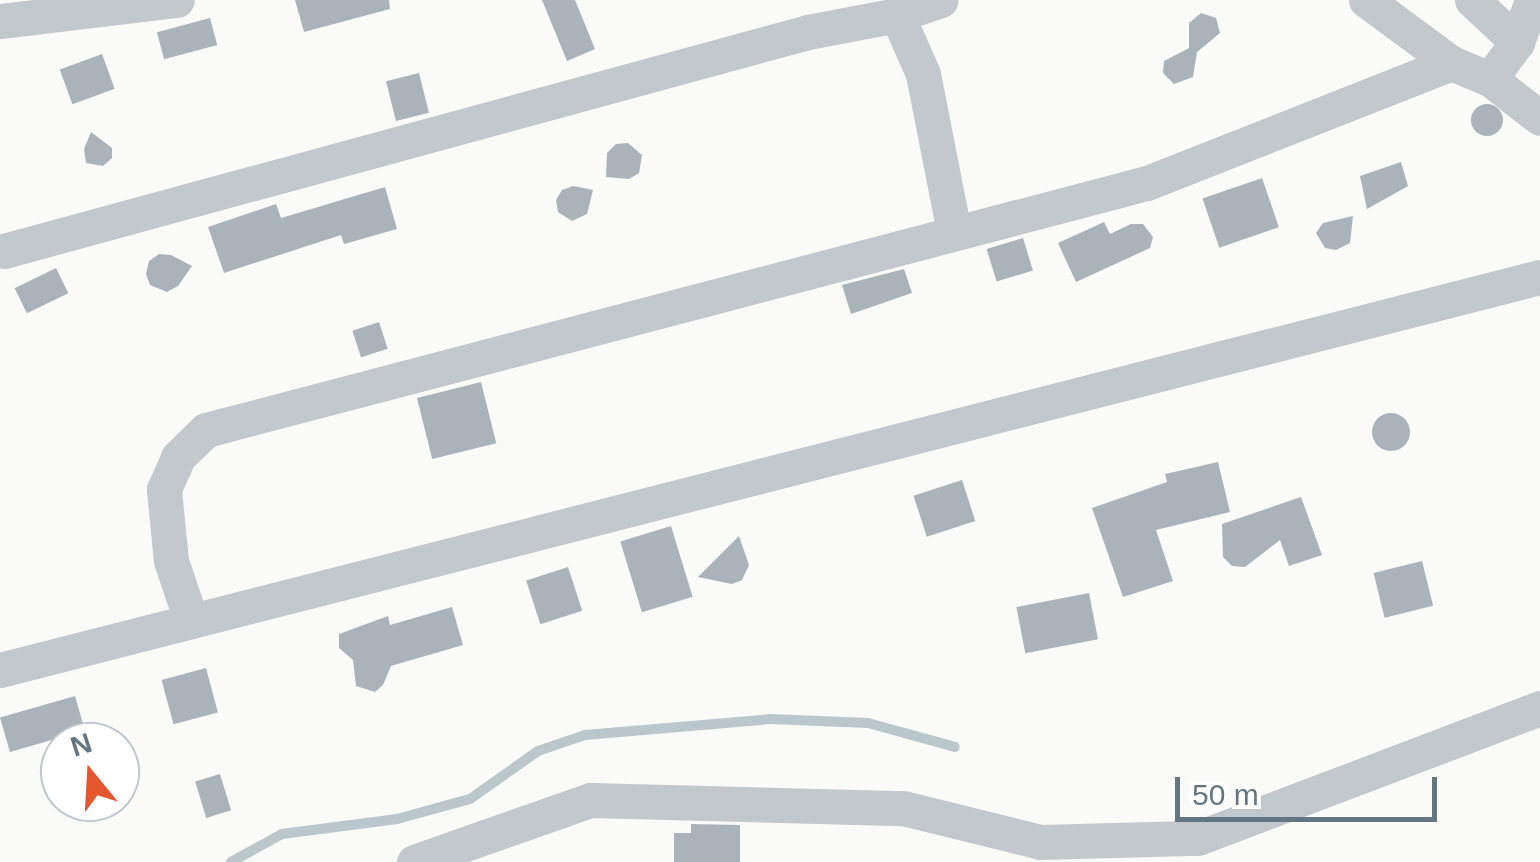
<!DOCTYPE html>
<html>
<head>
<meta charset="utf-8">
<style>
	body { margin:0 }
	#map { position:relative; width:1540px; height:862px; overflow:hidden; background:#fafaf8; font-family:Arial,sans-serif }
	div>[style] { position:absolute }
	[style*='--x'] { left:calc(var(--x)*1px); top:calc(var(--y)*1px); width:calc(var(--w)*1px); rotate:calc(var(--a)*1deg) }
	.stream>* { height:10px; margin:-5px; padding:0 5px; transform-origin:5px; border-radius:5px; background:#bbc7cb }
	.building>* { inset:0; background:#aab3b9; transform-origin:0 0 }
	.round { border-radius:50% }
	.minor>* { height:35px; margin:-17.5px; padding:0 17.5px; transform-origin:17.5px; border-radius:17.5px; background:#c3c8cc }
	span { translate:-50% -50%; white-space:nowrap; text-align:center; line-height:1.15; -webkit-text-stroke:10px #fff; paint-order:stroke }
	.north { position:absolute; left:40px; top:722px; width:100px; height:100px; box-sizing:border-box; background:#fff; border:2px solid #c1c8cd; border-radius:50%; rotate:342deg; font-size:28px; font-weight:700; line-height:40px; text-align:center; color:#657683 }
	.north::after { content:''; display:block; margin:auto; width:35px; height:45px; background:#e4572e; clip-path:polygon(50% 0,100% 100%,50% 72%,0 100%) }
	.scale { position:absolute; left:1175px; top:777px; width:262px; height:45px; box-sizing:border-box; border:5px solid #657683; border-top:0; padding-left:12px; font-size:30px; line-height:35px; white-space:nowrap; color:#657683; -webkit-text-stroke:8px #fff; paint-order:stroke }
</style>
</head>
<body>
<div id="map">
	<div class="stream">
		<div style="--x:231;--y:862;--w:58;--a:-28.8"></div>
		<div style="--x:282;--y:834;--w:116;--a:-7.4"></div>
		<div style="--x:397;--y:819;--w:76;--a:-15.3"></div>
		<div style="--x:470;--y:799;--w:83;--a:-35.2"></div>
		<div style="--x:538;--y:751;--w:50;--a:-18.8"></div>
		<div style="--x:585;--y:735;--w:186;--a:-4.9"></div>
		<div style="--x:770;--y:719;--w:98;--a:2.3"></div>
		<div style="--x:868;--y:723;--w:90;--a:15.4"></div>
	</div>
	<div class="building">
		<div style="clip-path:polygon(295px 0,389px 0,390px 9px,304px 32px)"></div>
		<div style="clip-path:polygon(542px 0,575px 0,595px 49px,567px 61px)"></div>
		<div style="clip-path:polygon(1201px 13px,1216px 18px,1220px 33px,1197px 52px,1193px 77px,1174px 84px,1163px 73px,1164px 61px,1189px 48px,1189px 23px)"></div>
		<div style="left:210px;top:18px;width:28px;height:55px;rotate:75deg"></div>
		<div style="left:102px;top:54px;width:37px;height:45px;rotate:70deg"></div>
		<div style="left:419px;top:73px;width:41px;height:34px;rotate:76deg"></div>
		<div class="round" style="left:1471px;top:104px;width:32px;height:32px"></div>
		<div style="clip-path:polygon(91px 132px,112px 148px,112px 158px,103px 166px,86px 163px,84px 149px)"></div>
		<div style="clip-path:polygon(628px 143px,642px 155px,639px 173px,629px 179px,606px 177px,607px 153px,616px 144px)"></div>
		<div style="clip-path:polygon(1401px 162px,1408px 186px,1367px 209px,1360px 176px)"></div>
		<div style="left:1262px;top:178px;width:52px;height:63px;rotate:71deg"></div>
		<div style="clip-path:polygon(573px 186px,593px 190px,587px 214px,572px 221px,558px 212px,556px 200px,562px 190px)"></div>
		<div style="clip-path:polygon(385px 187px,397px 229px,344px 244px,341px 235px,224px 273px,208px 227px,276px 204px,281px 218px)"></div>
		<div style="clip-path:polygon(1353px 216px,1350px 243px,1336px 250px,1325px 248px,1316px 233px,1323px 223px)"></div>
		<div style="clip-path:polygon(1104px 222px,1110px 234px,1131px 224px,1143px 224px,1153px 237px,1150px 248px,1076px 282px,1058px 243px)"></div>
		<div style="left:1023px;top:238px;width:34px;height:38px;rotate:73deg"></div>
		<div style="clip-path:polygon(159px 254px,171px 255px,192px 266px,178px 286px,167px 292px,150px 285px,146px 274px,149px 261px)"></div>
		<div style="left:56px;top:268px;width:28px;height:46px;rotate:64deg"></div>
		<div style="clip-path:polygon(904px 269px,912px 293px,851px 314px,842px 285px)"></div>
		<div style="left:379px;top:322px;width:28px;height:28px;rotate:72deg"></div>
		<div style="left:481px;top:382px;width:63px;height:66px;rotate:76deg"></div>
		<div class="round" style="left:1372px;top:413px;width:38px;height:38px"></div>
		<div style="clip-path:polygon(1218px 462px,1230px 512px,1156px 530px,1173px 581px,1123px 597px,1092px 508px,1167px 482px,1165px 474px)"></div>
		<div style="left:962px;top:480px;width:43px;height:51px;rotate:72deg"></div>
		<div style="clip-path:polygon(1301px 497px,1322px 555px,1289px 566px,1280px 540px,1245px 567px,1232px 566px,1223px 557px,1222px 524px)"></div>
		<div style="left:671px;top:526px;width:74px;height:53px;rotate:73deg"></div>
		<div style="clip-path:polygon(739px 536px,749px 565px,742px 580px,732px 584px,698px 577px)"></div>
		<div style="left:1422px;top:561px;width:46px;height:50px;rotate:76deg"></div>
		<div style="left:568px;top:567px;width:46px;height:44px;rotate:72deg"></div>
		<div style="left:1089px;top:593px;width:47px;height:74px;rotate:79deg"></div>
		<div style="clip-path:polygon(452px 607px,463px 645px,391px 666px,383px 685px,375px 692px,356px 686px,353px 660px,339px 648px,339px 634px,388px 616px,390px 625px)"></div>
		<div style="left:206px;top:668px;width:46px;height:46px;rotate:75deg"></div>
		<div style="left:75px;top:696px;width:36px;height:78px;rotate:74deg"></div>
		<div style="left:220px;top:774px;width:38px;height:26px;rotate:73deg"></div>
		<div style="clip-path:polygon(691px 824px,740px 825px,740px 862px,674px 862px,674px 833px,691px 833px)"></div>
	</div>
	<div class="minor">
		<div style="--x:1366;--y:0;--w:106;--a:36.5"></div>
		<div style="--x:1451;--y:63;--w:42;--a:22.3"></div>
		<div style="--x:1490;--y:79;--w:63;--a:38"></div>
		<div style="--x:1472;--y:0;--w:62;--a:43"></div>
		<div style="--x:897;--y:15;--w:64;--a:66.2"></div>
		<div style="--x:923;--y:74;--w:161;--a:78.9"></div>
		<div style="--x:0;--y:21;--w:178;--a:-6.8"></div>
		<div style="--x:1490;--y:79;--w:46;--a:-53.9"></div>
		<div style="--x:1517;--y:42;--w:45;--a:-70.3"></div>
		<div style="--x:4;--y:251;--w:833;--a:-15.24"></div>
		<div style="--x:808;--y:32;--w:91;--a:-10.8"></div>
		<div style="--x:897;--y:15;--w:46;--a:-18.8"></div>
		<div style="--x:191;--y:620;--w:62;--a:-108.7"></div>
		<div style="--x:171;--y:561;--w:72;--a:-95.6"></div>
		<div style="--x:164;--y:489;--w:35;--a:-66"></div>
		<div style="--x:178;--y:457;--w:39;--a:-44"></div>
		<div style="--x:206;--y:430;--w:973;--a:-14.71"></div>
		<div style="--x:1147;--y:183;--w:327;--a:-21.5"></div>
		<div style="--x:0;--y:670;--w:1589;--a:-14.32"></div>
		<div style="--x:414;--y:862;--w:187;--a:-19.4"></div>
		<div style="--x:590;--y:800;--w:313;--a:1.5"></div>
		<div style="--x:903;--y:808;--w:141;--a:13.9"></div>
		<div style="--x:1040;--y:842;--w:158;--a:-1.5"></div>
		<div style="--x:1198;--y:838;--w:366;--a:-20.8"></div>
	</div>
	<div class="north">N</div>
	<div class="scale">50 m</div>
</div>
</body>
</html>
